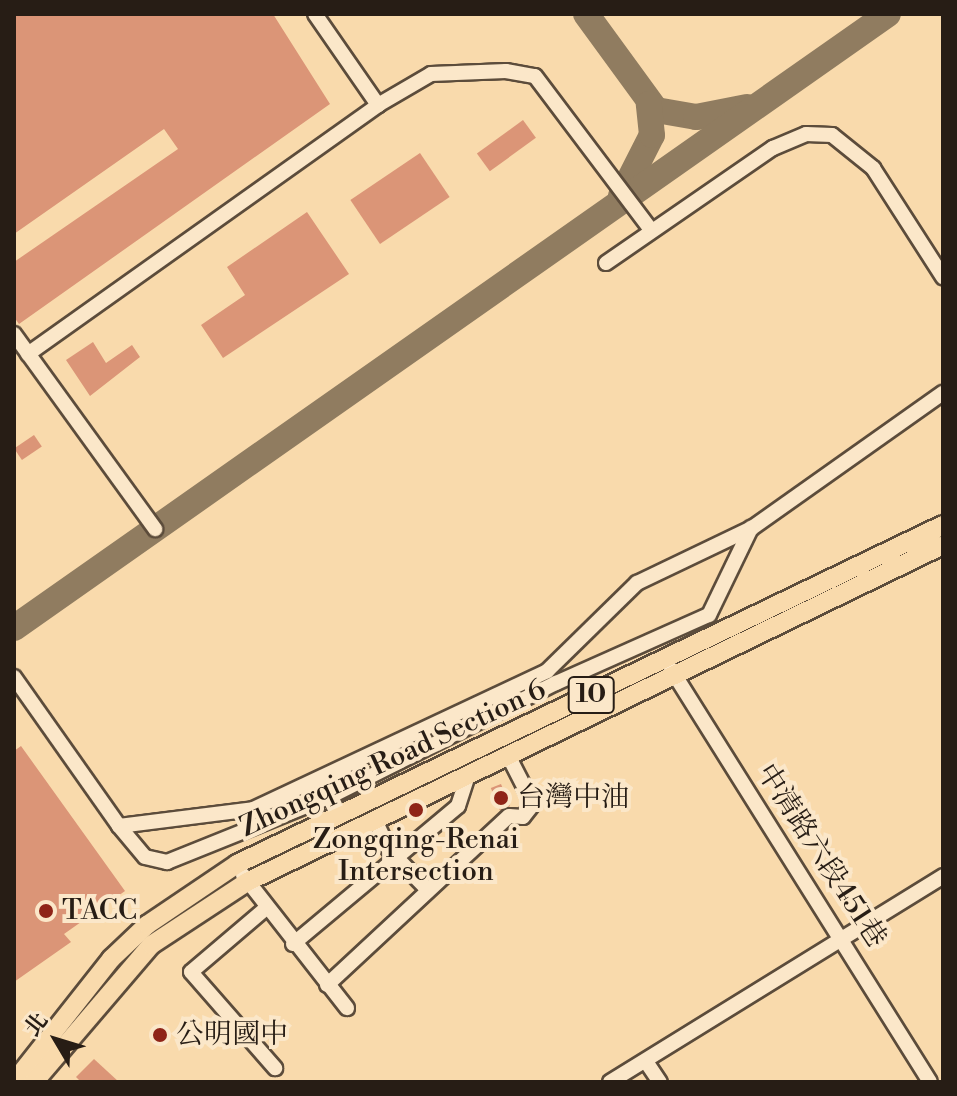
<!DOCTYPE html>
<html>
<head>
<meta charset="utf-8">
<style>
	body { margin:0 }
	#map { position:relative; width:957px; height:1096px; overflow:hidden; background:#f9daac; font-family:"Libre Bodoni","Noto Serif TC",serif }
	div>[style] { position:absolute }
	[style*='--x'] { left:calc(var(--x)*1px); top:calc(var(--y)*1px); width:calc(var(--w)*1px); rotate:calc(var(--a)*1deg) }
	.taxiway>* { height:26px; margin:-13px; padding:0 13px; transform-origin:13px; border-radius:13px; background:#907c60 }
	.building>* { inset:0; background:#db9577; transform-origin:0 0 }
	.roads { filter:drop-shadow(2px 0 #5c4c3b) drop-shadow(-2px 0 #5c4c3b) drop-shadow(0 2px #5c4c3b) drop-shadow(0 -2px #5c4c3b) }
	.minor>* { height:14px; margin:-7px; padding:0 7px; transform-origin:7px; border-radius:7px; background:#fbe7c9 }
	.major>* { height:18px; margin:-9px; padding:0 9px; transform-origin:9px; border-radius:9px; background:#f9daac }
	.dots>* { width:22px; height:22px; translate:-50% -50%; box-sizing:border-box; border:4px solid #fbe7c9; border-radius:50% }
	span { translate:-50% -50%; white-space:nowrap; text-align:center; line-height:1.15; -webkit-text-stroke:8px #fbe7c9; paint-order:stroke }
	.shield-label span { padding:2px 6px; background:#fbe7c9; border:2px solid; border-radius:6px; -webkit-text-stroke-width:0 }
	.shield-label { font-size:26px; color:#271d15; font-weight:700 }
	.street-label { font-size:28px; color:#271d15 }
	.poi-label { font-size:28px; color:#271d15 }
	.left { translate:0 -50%; text-align:left }
	.frame { position:absolute; inset:0; border:16px solid #271d15; pointer-events:none }
	.north { position:absolute; left:16px; top:1000px; width:80px; height:80px; -webkit-text-stroke:6px #fbe7c9; paint-order:stroke; rotate:308deg; font-size:22px; font-weight:700; line-height:32px; text-align:center; color:#271d15 }
	.north::after { content:''; display:block; margin:auto; width:28px; height:36px; background:#271d15; clip-path:polygon(50% 0,100% 100%,50% 72%,0 100%) }
</style>
</head>
<body>
<div id="map">
	<div class="taxiway">
		<div style="--x:586;--y:14;--w:119;--a:53.9"></div>
		<div style="--x:656;--y:110;--w:41;--a:9.9"></div>
		<div style="--x:696;--y:117;--w:52;--a:-11.1"></div>
		<div style="--x:621;--y:196;--w:68;--a:-63.1"></div>
		<div style="--x:652;--y:135;--w:31;--a:-96"></div>
		<div style="--x:14;--y:628;--w:1068;--a:-35.09"></div>
	</div>
	<div class="building">
		<div style="clip-path:polygon(14px 14px,273px 14px,330px 104px,19px 324px,14px 317px,14px 262px,178px 149px,164px 129px,14px 234px)"></div>
		<div style="left:523px;top:120px;width:22px;height:57px;rotate:54deg"></div>
		<div style="left:420px;top:153px;width:53px;height:84px;rotate:56deg"></div>
		<div style="clip-path:polygon(307px 212px,349px 274px,223px 358px,201px 325px,245px 295px,227px 267px)"></div>
		<div style="clip-path:polygon(93px 342px,106px 363px,132px 345px,140px 357px,90px 396px,66px 360px)"></div>
		<div style="left:34px;top:435px;width:14px;height:24px;rotate:56deg"></div>
		<div style="clip-path:polygon(21px 746px,125px 891px,64px 934px,71px 942px,14px 982px,14px 751px)"></div>
		<div style="left:501px;top:784px;width:24px;height:11px;rotate:68deg"></div>
		<div style="clip-path:polygon(94px 1059px,119px 1082px,81px 1082px,76px 1077px)"></div>
	</div>
	<div class="roads">
		<div class="minor">
			<div style="--x:315;--y:14;--w:111;--a:55.3"></div>
			<div style="--x:378;--y:105;--w:61;--a:-30.3"></div>
			<div style="--x:431;--y:74;--w:75;--a:-2.3"></div>
			<div style="--x:506;--y:71;--w:29;--a:10"></div>
			<div style="--x:535;--y:76;--w:193;--a:53"></div>
			<div style="--x:606;--y:263;--w:203;--a:-34.6"></div>
			<div style="--x:773;--y:148;--w:36;--a:-23"></div>
			<div style="--x:806;--y:134;--w:26;--a:2"></div>
			<div style="--x:832;--y:135;--w:53;--a:38.8"></div>
			<div style="--x:873;--y:168;--w:130;--a:57.3"></div>
			<div style="--x:14;--y:334;--w:241;--a:54.1"></div>
			<div style="--x:28;--y:354;--w:430;--a:-35.4"></div>
			<div style="--x:671;--y:669;--w:487;--a:57.9"></div>
			<div style="--x:14;--y:677;--w:182;--a:54.8"></div>
			<div style="--x:119;--y:826;--w:135;--a:-7.2"></div>
			<div style="--x:253;--y:809;--w:325;--a:-25.1"></div>
			<div style="--x:547;--y:671;--w:126;--a:-44.4"></div>
			<div style="--x:637;--y:583;--w:127;--a:-25.6"></div>
			<div style="--x:752;--y:528;--w:234;--a:-35.3"></div>
			<div style="--x:375;--y:820;--w:33;--a:65"></div>
			<div style="--x:389;--y:850;--w:56;--a:45.7"></div>
			<div style="--x:119;--y:826;--w:40;--a:50"></div>
			<div style="--x:145;--y:857;--w:23;--a:13"></div>
			<div style="--x:167;--y:862;--w:175;--a:-21.9"></div>
			<div style="--x:329;--y:797;--w:254;--a:-26.7"></div>
			<div style="--x:556;--y:683;--w:167;--a:-24"></div>
			<div style="--x:709;--y:615;--w:97;--a:-64.2"></div>
			<div style="--x:243;--y:875;--w:169;--a:52"></div>
			<div style="--x:265;--y:909;--w:97;--a:139.6"></div>
			<div style="--x:191;--y:972;--w:128;--a:48.8"></div>
			<div style="--x:293;--y:944;--w:215;--a:-39.9"></div>
			<div style="--x:458;--y:806;--w:33;--a:-72"></div>
			<div style="--x:327;--y:985;--w:248;--a:-42.9"></div>
			<div style="--x:509;--y:816;--w:14;--a:4"></div>
			<div style="--x:523;--y:817;--w:16;--a:-52"></div>
			<div style="--x:533;--y:804;--w:53;--a:-117.1"></div>
			<div style="--x:647;--y:1063;--w:23;--a:56"></div>
			<div style="--x:610;--y:1082;--w:392;--a:-31.7"></div>
		</div>
		<div class="major">
			<div style="--x:14;--y:1082;--w:157;--a:-51.7"></div>
			<div style="--x:111;--y:959;--w:50;--a:-43.4"></div>
			<div style="--x:147;--y:925;--w:109;--a:-34.1"></div>
			<div style="--x:237;--y:864;--w:783;--a:-25.65"></div>
			<div style="--x:34;--y:1082;--w:180;--a:-49.5"></div>
			<div style="--x:151;--y:945;--w:115;--a:-33.3"></div>
			<div style="--x:247;--y:882;--w:773;--a:-25.84"></div>
		</div>
	</div>
	<div class="dots">
		<div style="left:501px;top:798px;background:#8f2418"></div>
		<div style="left:416px;top:810px;background:#8f2418"></div>
		<div style="left:46px;top:911px;background:#8f2418"></div>
		<div style="left:160px;top:1035px;background:#8f2418"></div>
	</div>
	<div class="shield-label">
		<span style="left:591px;top:695px">10</span>
	</div>
	<div class="street-label">
		<span style="left:393px;top:759px;rotate:-25deg">Zhongqing Road Section 6</span>
		<span style="left:821px;top:856px;rotate:57deg">中清路六段451巷</span>
	</div>
	<div class="poi-label">
		<span class="left" style="left:517px;top:798px">台灣中油</span>
		<span style="left:416px;top:856px">Zongqing-Renai<br>Intersection</span>
		<span class="left" style="left:62px;top:911px">TACC</span>
		<span class="left" style="left:176px;top:1035px">公明國中</span>
	</div>
	<div class="frame"></div>
	<div class="north">北</div>
</div>
</body>
</html>
